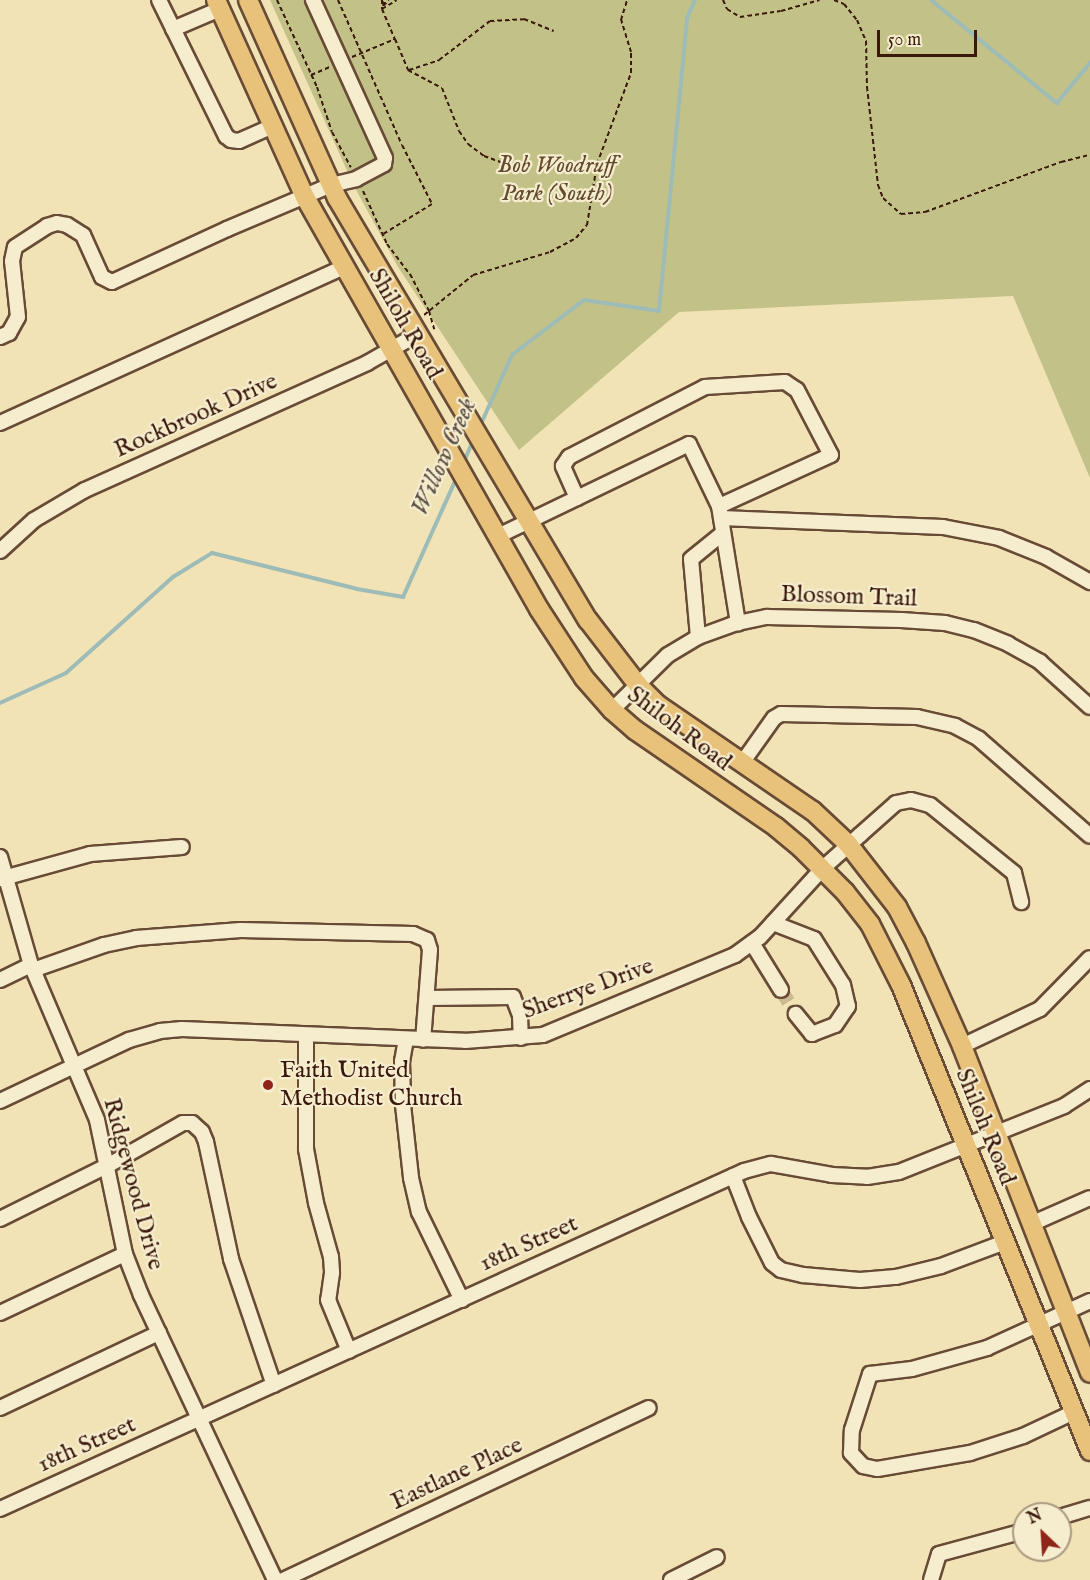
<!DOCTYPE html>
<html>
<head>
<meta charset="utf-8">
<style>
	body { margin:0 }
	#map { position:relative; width:1090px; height:1580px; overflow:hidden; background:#f1e3b5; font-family:"IM FELL English",serif }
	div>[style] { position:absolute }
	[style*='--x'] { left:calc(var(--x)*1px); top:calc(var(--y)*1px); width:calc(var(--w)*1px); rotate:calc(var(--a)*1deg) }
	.green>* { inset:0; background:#c2c188 }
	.stream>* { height:4px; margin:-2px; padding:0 2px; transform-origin:2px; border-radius:2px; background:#9ebcb7 }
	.minor-tunnel>* { height:14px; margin-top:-7px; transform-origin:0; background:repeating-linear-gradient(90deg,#ccba93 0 14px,transparent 0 21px) }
	.path>* { height:2px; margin-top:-1px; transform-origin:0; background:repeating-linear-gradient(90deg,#3a180b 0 4.5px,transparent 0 7.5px) }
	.roads { filter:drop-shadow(2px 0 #684b36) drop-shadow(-2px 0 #684b36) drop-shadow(0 2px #684b36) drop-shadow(0 -2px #684b36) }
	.minor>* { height:14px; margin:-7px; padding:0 7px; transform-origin:7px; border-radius:7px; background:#f6edcf }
	.major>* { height:18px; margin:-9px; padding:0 9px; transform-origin:9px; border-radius:9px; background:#e8c27a }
	.dots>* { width:16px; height:16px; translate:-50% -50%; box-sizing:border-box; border:3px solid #f6edcf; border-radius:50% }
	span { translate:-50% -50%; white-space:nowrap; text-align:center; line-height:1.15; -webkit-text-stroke:4.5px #f6edcf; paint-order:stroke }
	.park-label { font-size:24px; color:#634b30; font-style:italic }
	.street-label { font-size:24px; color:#3a180b }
	.poi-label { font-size:24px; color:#3a180b }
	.left { translate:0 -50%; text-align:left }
	.water-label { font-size:26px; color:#5d5147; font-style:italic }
	.north { position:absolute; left:1012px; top:1502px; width:60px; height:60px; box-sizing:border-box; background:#f6edcf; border:2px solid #ab9881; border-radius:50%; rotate:335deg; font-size:16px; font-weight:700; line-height:24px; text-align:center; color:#3a180b }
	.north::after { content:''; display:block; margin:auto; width:21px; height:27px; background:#8f2418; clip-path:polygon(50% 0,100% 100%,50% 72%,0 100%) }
	.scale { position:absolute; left:877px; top:30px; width:100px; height:27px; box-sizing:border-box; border:3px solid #3a180b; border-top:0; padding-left:8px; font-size:18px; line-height:21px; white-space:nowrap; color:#3a180b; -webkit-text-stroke:4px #f6edcf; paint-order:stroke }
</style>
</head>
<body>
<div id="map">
	<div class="green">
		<div style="clip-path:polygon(270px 0,1090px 0,1090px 478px,1013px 296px,679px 312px,519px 450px,398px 267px,354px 186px)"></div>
	</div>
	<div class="stream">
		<div style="--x:931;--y:0;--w:163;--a:39.3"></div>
		<div style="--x:1057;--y:103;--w:52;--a:-50.5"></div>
		<div style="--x:480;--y:426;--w:78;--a:-65.7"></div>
		<div style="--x:512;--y:355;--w:91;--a:-37.4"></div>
		<div style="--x:584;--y:300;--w:76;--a:8.3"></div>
		<div style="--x:659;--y:311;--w:294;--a:-84.5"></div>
		<div style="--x:687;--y:18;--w:20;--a:-66"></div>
		<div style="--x:463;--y:464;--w:28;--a:-67"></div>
		<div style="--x:0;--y:703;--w:72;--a:-24.4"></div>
		<div style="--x:66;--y:673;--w:144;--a:-41.9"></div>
		<div style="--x:173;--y:577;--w:46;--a:-31.6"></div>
		<div style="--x:212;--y:553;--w:149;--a:13.9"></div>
		<div style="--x:357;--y:589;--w:47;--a:9.9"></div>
		<div style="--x:403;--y:597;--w:132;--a:-65.8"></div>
	</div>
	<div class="minor-tunnel">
		<div style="--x:781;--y:990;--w:28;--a:58"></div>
	</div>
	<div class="path">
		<div style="--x:277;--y:0;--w:96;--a:65.3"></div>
		<div style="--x:317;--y:87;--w:47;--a:71.6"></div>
		<div style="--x:332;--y:132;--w:40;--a:62"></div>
		<div style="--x:338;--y:0;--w:158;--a:66.2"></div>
		<div style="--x:402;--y:145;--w:66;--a:63"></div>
		<div style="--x:432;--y:204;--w:57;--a:148.5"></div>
		<div style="--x:382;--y:0;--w:9;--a:90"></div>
		<div style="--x:382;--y:9;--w:33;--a:67"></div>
		<div style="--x:723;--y:0;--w:10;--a:66"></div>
		<div style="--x:727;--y:9;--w:15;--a:32"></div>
		<div style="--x:740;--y:17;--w:41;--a:-8.3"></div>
		<div style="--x:781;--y:11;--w:40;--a:-16"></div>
		<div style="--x:834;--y:0;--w:11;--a:22"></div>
		<div style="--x:844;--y:4;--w:21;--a:51"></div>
		<div style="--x:857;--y:20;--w:23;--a:67"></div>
		<div style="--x:866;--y:41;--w:46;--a:88.8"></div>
		<div style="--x:867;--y:87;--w:99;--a:83.6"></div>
		<div style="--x:878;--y:185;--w:14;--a:69"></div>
		<div style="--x:883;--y:198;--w:24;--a:42"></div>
		<div style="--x:901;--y:214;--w:24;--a:-5"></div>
		<div style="--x:925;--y:212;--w:145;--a:-20.2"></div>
		<div style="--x:1061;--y:162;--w:30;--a:-14"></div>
		<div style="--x:383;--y:6;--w:8;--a:-45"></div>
		<div style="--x:383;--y:6;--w:6;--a:-72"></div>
		<div style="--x:382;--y:9;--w:17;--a:-31"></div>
		<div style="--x:352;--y:57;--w:47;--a:-22.7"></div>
		<div style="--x:395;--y:39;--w:34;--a:67"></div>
		<div style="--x:408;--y:70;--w:38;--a:28"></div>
		<div style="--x:442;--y:88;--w:46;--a:68.4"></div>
		<div style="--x:459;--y:131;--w:16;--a:55"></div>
		<div style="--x:468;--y:144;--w:20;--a:37"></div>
		<div style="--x:484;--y:156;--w:27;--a:20"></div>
		<div style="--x:409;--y:70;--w:32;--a:-18"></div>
		<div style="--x:439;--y:60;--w:64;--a:-37.4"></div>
		<div style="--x:490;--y:21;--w:34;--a:-3"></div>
		<div style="--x:524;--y:19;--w:32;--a:22"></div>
		<div style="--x:311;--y:75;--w:21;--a:-23"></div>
		<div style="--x:363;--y:191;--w:58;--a:65.6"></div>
		<div style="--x:387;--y:244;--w:38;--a:53"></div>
		<div style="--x:410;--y:274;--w:42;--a:62.8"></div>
		<div style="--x:429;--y:311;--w:19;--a:74"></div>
		<div style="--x:424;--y:315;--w:63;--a:-39.2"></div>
		<div style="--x:473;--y:275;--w:80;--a:-16.6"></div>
		<div style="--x:550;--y:252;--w:30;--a:-28"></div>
		<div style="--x:576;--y:238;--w:17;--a:-50"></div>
		<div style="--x:587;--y:225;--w:62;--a:-80.7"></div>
		<div style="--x:597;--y:164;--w:97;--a:-69.5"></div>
		<div style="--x:631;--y:73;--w:21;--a:-90"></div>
		<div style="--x:631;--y:52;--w:34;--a:-107"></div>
		<div style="--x:621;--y:20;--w:21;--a:-73"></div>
	</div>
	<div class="roads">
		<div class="minor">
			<div style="--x:159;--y:0;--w:152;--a:63.8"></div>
			<div style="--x:226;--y:136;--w:6;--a:39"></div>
			<div style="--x:231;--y:140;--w:8;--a:7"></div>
			<div style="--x:239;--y:141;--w:36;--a:-24"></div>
			<div style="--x:173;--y:29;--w:51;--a:-23.1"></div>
			<div style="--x:0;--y:337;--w:10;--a:-24"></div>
			<div style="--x:9;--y:333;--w:18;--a:-61"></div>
			<div style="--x:18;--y:317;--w:56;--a:-96.1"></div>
			<div style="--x:12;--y:261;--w:14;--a:-78"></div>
			<div style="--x:15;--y:247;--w:38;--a:-33"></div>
			<div style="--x:47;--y:226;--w:10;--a:-17"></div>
			<div style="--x:57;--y:223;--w:10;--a:11"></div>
			<div style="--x:67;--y:225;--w:19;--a:32"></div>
			<div style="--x:83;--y:235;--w:46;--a:65.7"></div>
			<div style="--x:102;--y:277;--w:11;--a:27"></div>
			<div style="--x:112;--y:282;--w:127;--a:-24.7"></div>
			<div style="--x:227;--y:229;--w:113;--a:-22.9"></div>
			<div style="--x:331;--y:185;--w:26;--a:-13"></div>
			<div style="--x:356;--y:179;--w:32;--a:-28"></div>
			<div style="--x:384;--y:164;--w:6;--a:-81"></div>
			<div style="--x:385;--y:158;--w:174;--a:-114.5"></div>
			<div style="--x:0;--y:423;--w:378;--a:-24.4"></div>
			<div style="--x:577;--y:498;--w:35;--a:-114"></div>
			<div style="--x:563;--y:466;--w:11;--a:-56"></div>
			<div style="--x:569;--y:457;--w:153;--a:-27.2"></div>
			<div style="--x:705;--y:387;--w:80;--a:-3.6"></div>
			<div style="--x:785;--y:382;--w:14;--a:34"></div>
			<div style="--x:797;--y:390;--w:73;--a:62.4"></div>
			<div style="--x:831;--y:455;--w:123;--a:155.5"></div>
			<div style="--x:721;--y:518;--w:222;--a:2.3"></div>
			<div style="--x:943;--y:527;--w:57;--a:11.1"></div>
			<div style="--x:999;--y:538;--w:51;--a:22"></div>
			<div style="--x:1046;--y:557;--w:51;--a:29.6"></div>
			<div style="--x:498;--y:536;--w:212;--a:-25.7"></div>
			<div style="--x:689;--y:444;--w:69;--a:64.2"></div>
			<div style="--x:719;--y:506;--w:119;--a:80.8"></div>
			<div style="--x:0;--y:551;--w:46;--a:-42.4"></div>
			<div style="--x:34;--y:520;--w:59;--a:-30.5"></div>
			<div style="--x:85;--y:490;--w:309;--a:-24.2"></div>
			<div style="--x:367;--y:363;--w:59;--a:-29.6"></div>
			<div style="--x:698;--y:637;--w:78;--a:-95.1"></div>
			<div style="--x:691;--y:559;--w:41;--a:-39.1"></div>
			<div style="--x:612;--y:710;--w:78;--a:-44.5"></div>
			<div style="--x:668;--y:655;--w:35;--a:-31"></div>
			<div style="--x:698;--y:637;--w:37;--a:-20"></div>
			<div style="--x:733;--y:624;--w:35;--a:-12"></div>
			<div style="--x:767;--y:617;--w:134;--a:1.3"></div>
			<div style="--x:901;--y:620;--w:44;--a:3.9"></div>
			<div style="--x:945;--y:623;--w:30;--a:14"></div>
			<div style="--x:974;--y:630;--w:37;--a:22"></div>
			<div style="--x:1008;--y:644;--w:37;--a:29"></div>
			<div style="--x:1040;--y:662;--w:67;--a:42"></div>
			<div style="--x:742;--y:763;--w:55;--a:-54.6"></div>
			<div style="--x:774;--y:718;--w:8;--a:-30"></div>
			<div style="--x:781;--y:714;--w:136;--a:1.3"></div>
			<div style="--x:917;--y:717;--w:39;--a:13"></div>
			<div style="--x:955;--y:726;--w:27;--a:28"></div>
			<div style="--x:979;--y:739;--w:147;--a:41.1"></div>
			<div style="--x:0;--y:857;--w:112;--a:74"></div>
			<div style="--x:31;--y:965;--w:168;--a:66.9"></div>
			<div style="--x:97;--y:1120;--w:137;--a:78.2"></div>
			<div style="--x:125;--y:1254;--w:44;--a:68.7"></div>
			<div style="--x:141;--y:1295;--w:315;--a:64.8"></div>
			<div style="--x:0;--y:879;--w:93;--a:-15.5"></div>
			<div style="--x:90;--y:854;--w:92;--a:-4.4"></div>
			<div style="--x:773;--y:923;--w:44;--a:21.3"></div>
			<div style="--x:814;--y:939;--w:54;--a:57.8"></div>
			<div style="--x:843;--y:985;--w:22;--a:77"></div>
			<div style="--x:848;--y:1006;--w:23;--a:124"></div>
			<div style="--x:835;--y:1025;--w:25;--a:159"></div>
			<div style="--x:812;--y:1034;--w:26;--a:-129"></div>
			<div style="--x:752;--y:943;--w:55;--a:58.3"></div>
			<div style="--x:33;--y:970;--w:75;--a:-19.4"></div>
			<div style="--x:104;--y:945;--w:33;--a:-12"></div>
			<div style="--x:136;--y:938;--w:105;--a:-4.4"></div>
			<div style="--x:241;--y:930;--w:172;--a:1.3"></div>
			<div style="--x:413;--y:934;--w:15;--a:23"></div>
			<div style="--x:427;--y:940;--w:10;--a:73"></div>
			<div style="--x:430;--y:950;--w:90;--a:94.4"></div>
			<div style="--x:0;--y:980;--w:34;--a:-26"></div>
			<div style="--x:428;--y:998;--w:85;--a:-0.7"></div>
			<div style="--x:513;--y:997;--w:19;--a:69"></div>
			<div style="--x:520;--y:1015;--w:23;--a:88"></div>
			<div style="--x:306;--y:1036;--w:113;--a:90"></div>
			<div style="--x:306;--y:1149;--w:55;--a:79.5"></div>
			<div style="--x:316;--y:1203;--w:56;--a:74.5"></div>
			<div style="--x:331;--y:1257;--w:16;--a:86"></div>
			<div style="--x:332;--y:1273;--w:27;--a:98"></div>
			<div style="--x:328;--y:1300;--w:55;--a:67.6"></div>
			<div style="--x:406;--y:1039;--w:22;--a:100"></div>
			<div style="--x:402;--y:1061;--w:44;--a:88.7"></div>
			<div style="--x:403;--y:1105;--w:73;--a:83.7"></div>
			<div style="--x:411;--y:1178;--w:35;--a:77"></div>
			<div style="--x:419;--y:1212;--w:98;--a:64"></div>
			<div style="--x:962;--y:1046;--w:86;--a:-25.4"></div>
			<div style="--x:1040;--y:1009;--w:71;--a:-45.6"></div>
			<div style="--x:0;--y:1101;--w:143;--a:-25.3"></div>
			<div style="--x:129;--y:1040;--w:32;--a:-16"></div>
			<div style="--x:160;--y:1031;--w:22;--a:-5"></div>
			<div style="--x:182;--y:1029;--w:283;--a:2.4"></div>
			<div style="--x:465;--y:1041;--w:78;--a:-4.4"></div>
			<div style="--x:543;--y:1035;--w:208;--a:-22.6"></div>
			<div style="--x:735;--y:955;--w:31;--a:-36"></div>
			<div style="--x:760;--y:937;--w:93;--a:-47.6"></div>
			<div style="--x:823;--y:868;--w:50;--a:-41.7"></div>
			<div style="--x:860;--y:835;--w:48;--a:-41.6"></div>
			<div style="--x:896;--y:803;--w:15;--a:-11"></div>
			<div style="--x:911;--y:800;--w:20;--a:15"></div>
			<div style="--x:930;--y:805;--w:108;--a:39"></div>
			<div style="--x:1014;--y:873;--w:30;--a:76"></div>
			<div style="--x:733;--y:1176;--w:44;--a:68.7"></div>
			<div style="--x:749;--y:1217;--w:51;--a:63.4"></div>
			<div style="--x:772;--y:1263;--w:11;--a:38"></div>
			<div style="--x:781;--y:1270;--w:23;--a:13"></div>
			<div style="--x:803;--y:1275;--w:57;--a:5"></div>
			<div style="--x:860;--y:1280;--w:36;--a:-5"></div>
			<div style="--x:896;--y:1277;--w:46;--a:-13.7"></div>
			<div style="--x:941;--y:1266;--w:68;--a:-20.6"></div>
			<div style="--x:0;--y:1219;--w:119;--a:-26.4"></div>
			<div style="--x:107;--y:1166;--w:87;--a:-29.5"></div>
			<div style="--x:183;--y:1123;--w:9;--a:0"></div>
			<div style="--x:192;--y:1123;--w:13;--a:42"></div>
			<div style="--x:202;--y:1132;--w:11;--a:68"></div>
			<div style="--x:206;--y:1142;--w:120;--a:77.9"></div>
			<div style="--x:231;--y:1259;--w:133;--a:71.2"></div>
			<div style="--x:1031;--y:1224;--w:64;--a:-23.8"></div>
			<div style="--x:0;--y:1313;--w:138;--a:-25.3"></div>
			<div style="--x:0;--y:1408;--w:176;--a:-25.3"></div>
			<div style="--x:1074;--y:1412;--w:56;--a:154.8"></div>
			<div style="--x:1023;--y:1436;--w:56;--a:162.2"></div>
			<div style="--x:970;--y:1453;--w:94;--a:170.2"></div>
			<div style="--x:877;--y:1469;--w:14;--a:-168"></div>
			<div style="--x:863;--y:1466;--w:18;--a:-133"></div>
			<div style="--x:851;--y:1453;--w:23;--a:-88"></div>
			<div style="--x:852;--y:1430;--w:59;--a:-72.2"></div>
			<div style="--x:870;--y:1374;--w:42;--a:-6.8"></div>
			<div style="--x:912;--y:1369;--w:78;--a:-15.6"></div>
			<div style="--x:987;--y:1348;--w:113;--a:-24.5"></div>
			<div style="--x:0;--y:1509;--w:817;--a:-24.43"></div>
			<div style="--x:744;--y:1171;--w:28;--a:-15"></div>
			<div style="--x:771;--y:1164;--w:62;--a:10.2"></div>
			<div style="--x:832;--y:1175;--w:35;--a:3"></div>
			<div style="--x:867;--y:1177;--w:32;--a:-9"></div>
			<div style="--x:899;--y:1172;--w:178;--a:-21.8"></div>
			<div style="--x:1064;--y:1106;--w:31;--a:-33"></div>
			<div style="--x:1060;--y:1517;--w:31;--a:-17"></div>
			<div style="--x:283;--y:1580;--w:404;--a:-25.2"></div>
			<div style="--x:671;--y:1580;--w:51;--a:-26.6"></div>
			<div style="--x:931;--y:1580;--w:27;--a:-73"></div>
			<div style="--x:939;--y:1554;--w:88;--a:-15.1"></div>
		</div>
		<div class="major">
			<div style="--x:216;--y:0;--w:216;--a:65.7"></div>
			<div style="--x:305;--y:197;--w:474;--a:60.4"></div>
			<div style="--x:539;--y:609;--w:82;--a:56.9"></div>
			<div style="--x:584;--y:678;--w:43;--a:48.8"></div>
			<div style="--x:612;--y:710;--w:30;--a:41"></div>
			<div style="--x:635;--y:730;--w:171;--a:34.5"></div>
			<div style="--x:776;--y:827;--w:33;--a:40"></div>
			<div style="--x:801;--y:848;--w:62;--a:45"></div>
			<div style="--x:845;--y:892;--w:41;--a:52"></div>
			<div style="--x:870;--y:924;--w:68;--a:63.1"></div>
			<div style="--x:901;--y:985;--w:503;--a:67.92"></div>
			<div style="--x:248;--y:0;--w:217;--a:65.8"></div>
			<div style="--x:337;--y:198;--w:491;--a:59.3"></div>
			<div style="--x:588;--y:620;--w:82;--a:52.4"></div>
			<div style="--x:638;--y:685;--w:28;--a:45"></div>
			<div style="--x:658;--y:705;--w:188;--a:34.4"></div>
			<div style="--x:813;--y:811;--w:48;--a:43.3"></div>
			<div style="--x:848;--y:844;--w:80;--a:52.1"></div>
			<div style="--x:897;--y:907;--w:41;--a:62.2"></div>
			<div style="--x:916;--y:943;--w:113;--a:65.9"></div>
			<div style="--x:962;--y:1046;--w:351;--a:68.6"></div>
		</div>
	</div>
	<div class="dots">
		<div style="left:268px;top:1085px;background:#8f2418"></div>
	</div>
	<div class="park-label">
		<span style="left:557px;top:180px">Bob Woodruff<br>Park (South)</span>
	</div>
	<div class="street-label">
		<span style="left:405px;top:324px;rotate:60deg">Shiloh Road</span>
		<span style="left:196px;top:416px;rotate:-24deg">Rockbrook Drive</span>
		<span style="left:849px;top:597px;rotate:2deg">Blossom Trail</span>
		<span style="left:679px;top:729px;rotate:37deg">Shiloh Road</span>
		<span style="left:588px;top:989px;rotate:-20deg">Sherrye Drive</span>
		<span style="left:985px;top:1127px;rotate:68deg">Shiloh Road</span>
		<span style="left:133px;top:1184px;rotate:75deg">Ridgewood Drive</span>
		<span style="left:529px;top:1244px;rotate:-24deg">18th Street</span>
		<span style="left:87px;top:1445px;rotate:-24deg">18th Street</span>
		<span style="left:457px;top:1474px;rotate:-25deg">Eastlane Place</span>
	</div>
	<div class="poi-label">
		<span class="left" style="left:280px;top:1085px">Faith United<br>Methodist Church</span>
	</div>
	<div class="water-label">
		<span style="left:444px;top:457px;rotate:-66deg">Willow Creek</span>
	</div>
	<div class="north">N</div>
	<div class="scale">50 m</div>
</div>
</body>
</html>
